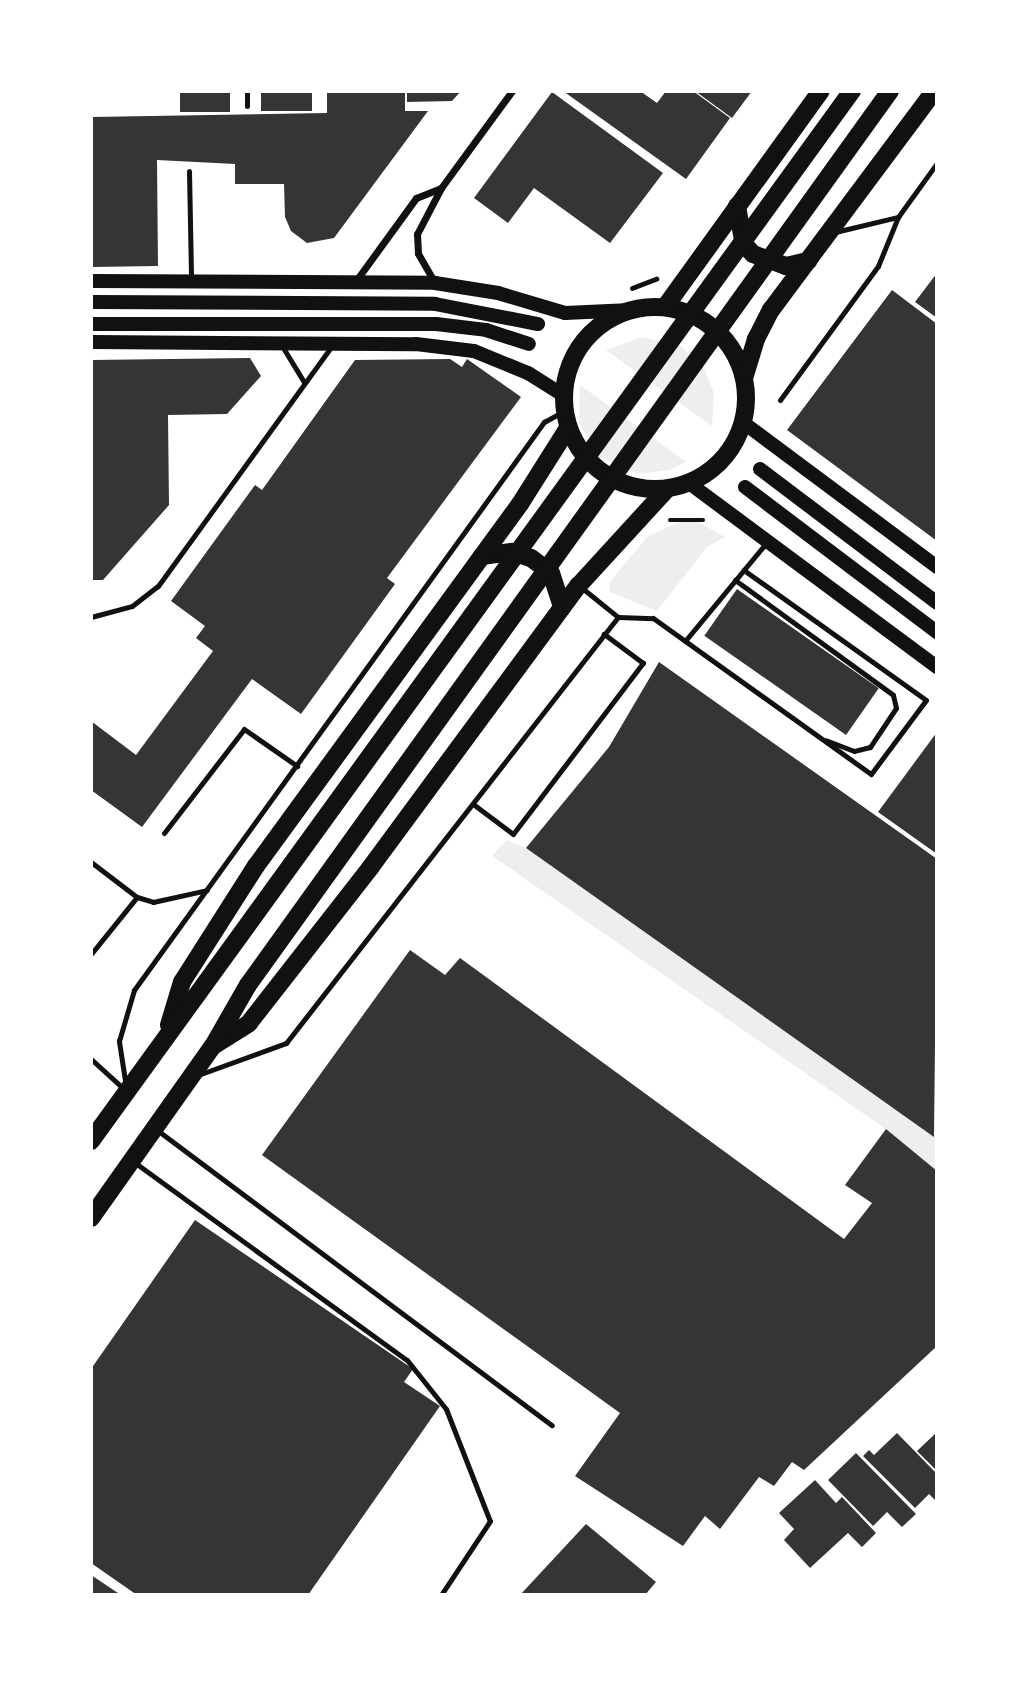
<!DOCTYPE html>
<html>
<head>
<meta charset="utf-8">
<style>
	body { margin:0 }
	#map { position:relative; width:1028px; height:1686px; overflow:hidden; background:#fff; font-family:"Space Grotesk",sans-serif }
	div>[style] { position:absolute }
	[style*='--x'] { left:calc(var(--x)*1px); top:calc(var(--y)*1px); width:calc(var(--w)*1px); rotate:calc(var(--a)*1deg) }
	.green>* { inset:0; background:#eee }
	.building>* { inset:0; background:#353535; transform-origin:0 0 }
	.path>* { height:4.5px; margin:-2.25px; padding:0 2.25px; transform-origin:2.25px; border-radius:2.25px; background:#111 }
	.service>* { height:5px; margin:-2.5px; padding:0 2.5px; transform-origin:2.5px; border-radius:2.5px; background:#111 }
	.minor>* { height:7px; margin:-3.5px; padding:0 3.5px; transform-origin:3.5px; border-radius:3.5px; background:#111 }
	.secondary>* { height:14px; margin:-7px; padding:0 7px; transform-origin:7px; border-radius:7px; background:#111 }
	.primary>* { height:18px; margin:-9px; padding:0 9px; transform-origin:9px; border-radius:9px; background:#111 }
	.primary>.ring { margin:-9px; padding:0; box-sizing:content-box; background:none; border:18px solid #111; border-radius:50% }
	span { translate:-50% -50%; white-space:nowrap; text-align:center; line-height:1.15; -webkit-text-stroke:5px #fff; paint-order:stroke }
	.frame { position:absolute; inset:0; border:93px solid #fff; pointer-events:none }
</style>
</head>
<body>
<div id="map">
	<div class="green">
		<div style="clip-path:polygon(642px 337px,680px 346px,704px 368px,714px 393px,712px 426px,606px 350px)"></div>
		<div style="clip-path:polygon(580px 385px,686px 462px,670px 470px,638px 474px,598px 456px,579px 423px)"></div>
		<div style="clip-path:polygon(682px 521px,698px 522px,725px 537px,707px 547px,657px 611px,610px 592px,609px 583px,648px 536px)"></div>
		<div style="clip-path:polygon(507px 840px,526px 848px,937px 1139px,937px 1171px,886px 1129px,492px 856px)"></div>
	</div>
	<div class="building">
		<div style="left:180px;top:91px;width:50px;height:21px"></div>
		<div style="left:261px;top:91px;width:51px;height:20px"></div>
		<div style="clip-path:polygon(327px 91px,405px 91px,405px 111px,428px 111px,334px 238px,307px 243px,291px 231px,285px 217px,284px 184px,235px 184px,235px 164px,157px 160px,158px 266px,91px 267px,91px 117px,327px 113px)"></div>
		<div style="clip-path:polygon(407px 91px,461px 91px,452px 101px,407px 102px)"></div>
		<div style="clip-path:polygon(563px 91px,640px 91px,657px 103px,666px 91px,693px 91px,730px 118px,686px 179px)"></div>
		<div style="clip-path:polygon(695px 91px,752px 91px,732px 118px)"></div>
		<div style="clip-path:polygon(552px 92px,663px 173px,610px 243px,534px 188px,508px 223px,474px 198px)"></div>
		<div style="clip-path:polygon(937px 273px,937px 318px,915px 302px)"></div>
		<div style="clip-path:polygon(892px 290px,937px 324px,937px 541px,787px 430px)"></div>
		<div style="clip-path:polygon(250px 358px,261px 376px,227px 414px,168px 415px,169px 505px,103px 580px,91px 580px,91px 360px)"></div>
		<div style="clip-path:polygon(450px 359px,462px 367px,467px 359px,521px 397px,387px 578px,395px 584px,301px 714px,252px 679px,142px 827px,91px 790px,91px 721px,136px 755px,213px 651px,196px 638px,205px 626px,171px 601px,255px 485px,262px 490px,355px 360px)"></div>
		<div style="left:737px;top:589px;width:173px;height:57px;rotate:35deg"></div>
		<div style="clip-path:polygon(659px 662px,937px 859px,934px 1137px,526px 848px,609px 747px)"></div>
		<div style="clip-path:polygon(937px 732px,937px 854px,878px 812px)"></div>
		<div style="clip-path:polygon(410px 950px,445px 975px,460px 958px,844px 1239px,872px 1203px,845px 1185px,886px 1129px,937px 1171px,937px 1346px,804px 1470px,792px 1462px,774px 1486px,759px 1477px,720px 1529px,705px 1516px,683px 1546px,575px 1476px,620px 1413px,262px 1155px)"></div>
		<div style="clip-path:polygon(195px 1220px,413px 1369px,404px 1382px,440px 1406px,308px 1595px,137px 1595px,91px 1563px,91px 1369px)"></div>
		<div style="clip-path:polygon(937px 1432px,937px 1471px,917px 1451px)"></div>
		<div style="clip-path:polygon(897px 1433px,937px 1474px,937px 1502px,929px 1494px,915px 1508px,863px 1456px,869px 1450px,874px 1455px)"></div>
		<div style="clip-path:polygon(856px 1453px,916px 1514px,902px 1527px,887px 1512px,873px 1526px,828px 1480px)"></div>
		<div style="clip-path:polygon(815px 1480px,836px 1503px,842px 1497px,876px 1533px,862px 1547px,848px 1533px,810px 1568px,784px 1540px,794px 1529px,779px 1513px)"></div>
		<div style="clip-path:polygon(586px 1524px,656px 1582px,645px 1595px,520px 1595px)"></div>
		<div style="clip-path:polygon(91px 1575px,121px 1595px,91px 1595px)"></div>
	</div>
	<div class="path">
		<div style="--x:632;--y:288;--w:26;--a:-21"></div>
		<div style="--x:670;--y:520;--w:33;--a:0"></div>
	</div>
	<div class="service">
		<div style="--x:247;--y:91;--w:15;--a:90"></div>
		<div style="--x:189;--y:171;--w:109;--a:88.9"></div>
		<div style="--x:835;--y:232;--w:65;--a:-13.4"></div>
		<div style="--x:898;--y:217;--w:67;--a:-54.2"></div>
		<div style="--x:282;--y:346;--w:42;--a:58.6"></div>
		<div style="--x:780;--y:400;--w:166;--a:-53.8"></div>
		<div style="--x:878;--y:266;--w:53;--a:-67.8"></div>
		<div style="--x:735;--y:580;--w:195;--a:36"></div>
		<div style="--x:893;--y:695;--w:13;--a:77"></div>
		<div style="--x:896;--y:708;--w:47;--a:123.7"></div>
		<div style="--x:870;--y:747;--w:16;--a:166"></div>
		<div style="--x:854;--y:751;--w:30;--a:-159"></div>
		<div style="--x:582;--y:588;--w:46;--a:38.9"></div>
		<div style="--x:91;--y:617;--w:42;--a:-15"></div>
		<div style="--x:132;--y:606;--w:33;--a:-38"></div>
		<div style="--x:158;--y:586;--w:296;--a:-54.1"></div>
		<div style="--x:685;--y:641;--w:129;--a:-50.4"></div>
		<div style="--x:473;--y:804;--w:50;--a:36.9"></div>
		<div style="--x:513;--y:834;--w:215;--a:-52.8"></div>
		<div style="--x:643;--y:663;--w:49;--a:-143.4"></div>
		<div style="--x:164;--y:833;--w:131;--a:-52.4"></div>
		<div style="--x:244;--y:729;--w:65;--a:34.9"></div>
		<div style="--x:91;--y:862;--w:58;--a:37.3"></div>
		<div style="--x:137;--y:897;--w:17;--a:17"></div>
		<div style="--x:153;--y:902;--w:55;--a:-12.5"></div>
		<div style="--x:91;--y:954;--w:73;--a:-51.1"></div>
		<div style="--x:91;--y:1059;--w:45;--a:42.3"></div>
		<div style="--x:198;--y:1075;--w:94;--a:-20"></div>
		<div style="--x:286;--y:1043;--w:540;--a:-52.07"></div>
		<div style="--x:618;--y:617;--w:35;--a:2"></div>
		<div style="--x:653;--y:618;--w:268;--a:35.6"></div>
		<div style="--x:871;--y:774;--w:92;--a:-53.4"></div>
		<div style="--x:926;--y:700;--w:224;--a:-144.5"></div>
		<div style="--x:126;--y:1087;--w:47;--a:-98.7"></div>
		<div style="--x:119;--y:1041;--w:53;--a:-73.6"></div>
		<div style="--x:134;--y:990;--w:701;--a:-54.18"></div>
		<div style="--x:544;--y:422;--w:23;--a:-29"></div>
		<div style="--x:157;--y:1130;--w:493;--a:36.8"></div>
		<div style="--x:134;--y:1162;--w:337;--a:36"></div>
		<div style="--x:407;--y:1360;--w:63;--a:51.5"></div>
		<div style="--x:446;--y:1409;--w:120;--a:68.6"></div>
		<div style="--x:490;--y:1521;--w:89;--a:123.5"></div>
	</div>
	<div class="minor">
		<div style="--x:355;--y:282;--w:104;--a:-54"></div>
		<div style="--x:416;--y:198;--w:27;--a:-22"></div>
		<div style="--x:435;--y:283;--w:34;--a:-120"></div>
		<div style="--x:418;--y:253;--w:19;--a:-93"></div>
		<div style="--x:417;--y:234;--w:52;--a:-62.4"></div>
		<div style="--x:441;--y:188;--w:120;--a:-53.8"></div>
	</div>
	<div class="secondary">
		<div style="--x:91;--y:281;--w:344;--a:0.3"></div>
		<div style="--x:435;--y:283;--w:64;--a:9"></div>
		<div style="--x:498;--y:293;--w:70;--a:16.6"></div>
		<div style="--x:565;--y:313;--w:66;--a:-2.6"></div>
		<div style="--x:91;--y:302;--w:344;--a:0.3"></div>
		<div style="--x:435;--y:304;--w:105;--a:11"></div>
		<div style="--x:91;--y:324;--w:345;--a:0"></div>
		<div style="--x:436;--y:324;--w:50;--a:6.8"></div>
		<div style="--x:486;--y:330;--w:45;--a:18"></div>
		<div style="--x:91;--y:342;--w:325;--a:0.4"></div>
		<div style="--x:416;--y:344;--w:58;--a:6.9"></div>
		<div style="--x:474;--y:351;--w:58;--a:22.2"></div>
		<div style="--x:528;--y:373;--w:41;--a:32.2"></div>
		<div style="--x:744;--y:423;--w:241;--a:36.7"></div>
		<div style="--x:760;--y:469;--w:222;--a:37.1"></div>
		<div style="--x:689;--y:483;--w:309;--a:36.6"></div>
		<div style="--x:745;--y:487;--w:241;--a:37.1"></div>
	</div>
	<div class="primary">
		<div style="--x:737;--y:206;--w:39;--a:80"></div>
		<div style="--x:744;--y:244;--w:13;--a:48"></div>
		<div style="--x:753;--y:254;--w:35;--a:20"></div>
		<div style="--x:786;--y:266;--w:23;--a:-13"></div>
		<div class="ring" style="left:564px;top:307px;width:164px;height:164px"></div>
		<div style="--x:665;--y:307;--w:266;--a:-54.2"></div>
		<div style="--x:745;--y:375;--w:38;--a:-73"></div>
		<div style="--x:756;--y:339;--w:33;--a:-63"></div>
		<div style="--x:771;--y:310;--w:273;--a:-53.3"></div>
		<div style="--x:482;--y:556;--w:30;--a:-8"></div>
		<div style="--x:512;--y:552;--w:20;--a:18"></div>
		<div style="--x:531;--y:558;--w:25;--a:37"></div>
		<div style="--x:551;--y:573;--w:36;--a:72"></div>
		<div style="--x:169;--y:1025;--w:45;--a:-73.2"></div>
		<div style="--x:182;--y:982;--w:138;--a:-57.5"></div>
		<div style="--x:256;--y:866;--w:448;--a:-53.9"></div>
		<div style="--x:520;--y:504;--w:90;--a:-57.7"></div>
		<div style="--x:216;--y:1044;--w:39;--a:-32"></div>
		<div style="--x:249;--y:1023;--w:197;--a:-52"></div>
		<div style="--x:370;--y:868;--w:352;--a:-53.6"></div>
		<div style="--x:579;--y:585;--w:130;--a:-47.5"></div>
		<div style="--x:91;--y:1141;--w:1297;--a:-54.07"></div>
		<div style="--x:91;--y:1218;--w:211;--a:-54.7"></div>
		<div style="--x:213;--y:1046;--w:70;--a:-60.2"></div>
		<div style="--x:248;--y:985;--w:1101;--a:-54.32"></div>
	</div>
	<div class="frame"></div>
</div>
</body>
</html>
